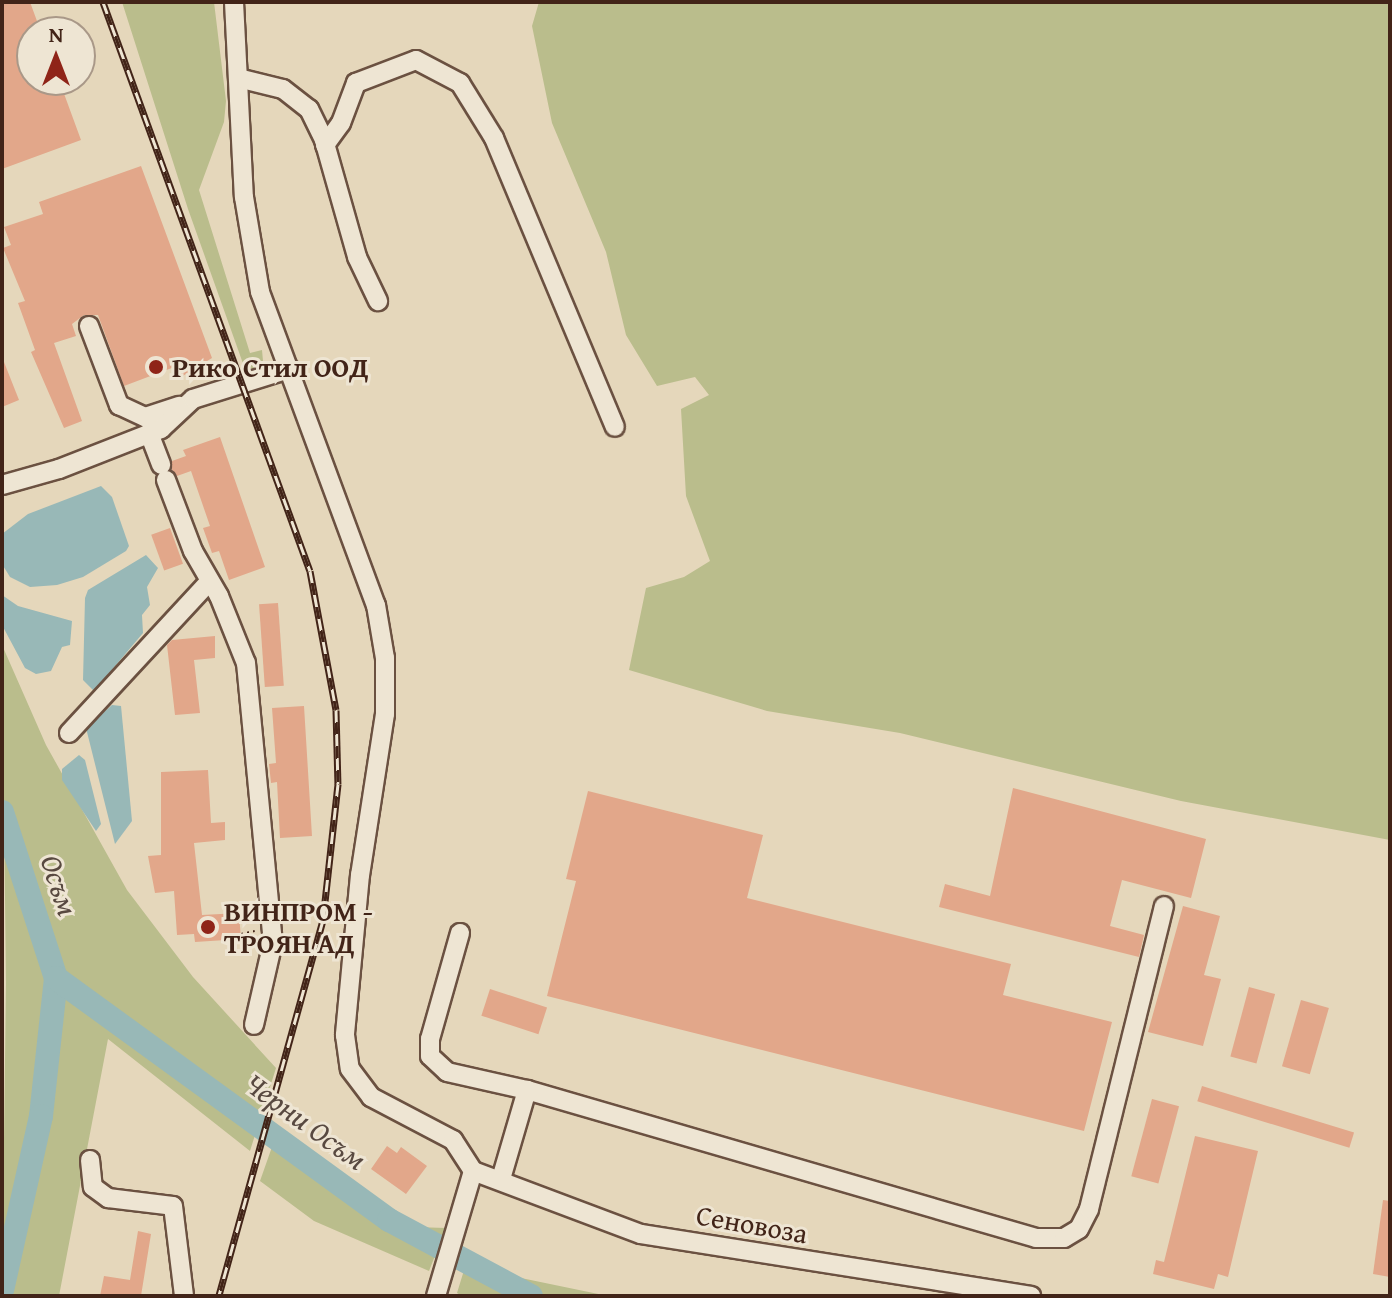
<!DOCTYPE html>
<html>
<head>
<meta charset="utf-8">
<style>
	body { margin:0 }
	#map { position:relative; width:1392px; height:1298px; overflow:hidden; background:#e5d7bb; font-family:"Gentium Book Plus",serif }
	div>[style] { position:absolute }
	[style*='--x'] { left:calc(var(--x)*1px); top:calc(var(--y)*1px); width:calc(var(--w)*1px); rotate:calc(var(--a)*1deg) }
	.green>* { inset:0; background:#babd8c }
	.water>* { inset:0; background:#98b8b7 }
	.river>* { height:24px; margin:-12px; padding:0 12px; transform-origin:12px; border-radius:12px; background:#98b8b7 }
	.building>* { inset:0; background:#e2a78a; transform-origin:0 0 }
	.path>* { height:2px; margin-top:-1px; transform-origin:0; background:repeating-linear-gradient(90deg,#422418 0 2px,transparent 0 6px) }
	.roads { filter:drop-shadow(2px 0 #6b5141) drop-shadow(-2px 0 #6b5141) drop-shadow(0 2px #6b5141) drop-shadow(0 -2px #6b5141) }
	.minor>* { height:18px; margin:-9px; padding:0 9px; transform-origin:9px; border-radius:9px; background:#eee5d3 }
	.rail>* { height:7px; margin-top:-3.5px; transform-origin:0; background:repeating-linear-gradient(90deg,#eee5d3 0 12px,#422418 0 24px); box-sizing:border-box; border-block:2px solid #422418 }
	.dots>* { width:22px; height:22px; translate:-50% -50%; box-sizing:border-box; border:4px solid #eee5d3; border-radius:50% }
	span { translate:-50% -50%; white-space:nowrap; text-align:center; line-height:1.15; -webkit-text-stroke:6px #eee5d3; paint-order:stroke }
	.poi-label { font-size:28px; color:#422418; font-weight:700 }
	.left { translate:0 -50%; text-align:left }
	.street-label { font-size:28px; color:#422418 }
	.water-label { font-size:30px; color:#584940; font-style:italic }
	.frame { position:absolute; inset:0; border:4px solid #422418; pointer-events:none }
	.north { position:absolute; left:16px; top:16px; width:80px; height:80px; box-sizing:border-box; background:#eee5d3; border:2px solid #a99888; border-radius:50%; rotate:0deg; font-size:22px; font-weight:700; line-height:32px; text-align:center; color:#422418 }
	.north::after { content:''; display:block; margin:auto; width:28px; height:36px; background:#8f2418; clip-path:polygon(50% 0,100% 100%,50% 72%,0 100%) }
</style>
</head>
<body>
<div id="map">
	<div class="green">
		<div style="clip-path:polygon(122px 2px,214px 2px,226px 101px,224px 122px,199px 190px,250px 353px,262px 350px,263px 361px,254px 372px,246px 372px,188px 209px)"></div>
		<div style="clip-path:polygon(539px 2px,1390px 2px,1390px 840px,1181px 801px,900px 733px,767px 711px,629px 670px,646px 588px,684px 577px,710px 561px,686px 496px,681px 409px,709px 395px,695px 377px,657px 386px,626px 335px,606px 252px,552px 123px,532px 26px)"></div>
		<div style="clip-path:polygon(2px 645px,46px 745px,127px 890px,193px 977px,276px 1068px,250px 1151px,108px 1039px,59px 1296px,2px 1296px,6px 983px)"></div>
		<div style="clip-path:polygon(273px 1144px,329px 1190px,415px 1227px,446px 1228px,429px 1271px,314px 1221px,260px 1181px)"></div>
		<div style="clip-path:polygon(469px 1254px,521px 1278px,608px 1296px,462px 1296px,457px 1293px)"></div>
	</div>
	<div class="water">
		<div style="clip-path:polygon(101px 486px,112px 497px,129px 546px,126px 551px,83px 577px,57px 585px,30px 587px,10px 577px,2px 564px,2px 534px,28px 514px)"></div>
		<div style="clip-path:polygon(146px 555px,158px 568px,147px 587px,150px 605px,142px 615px,143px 633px,94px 691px,83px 680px,85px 598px,88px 590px)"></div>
		<div style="clip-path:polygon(2px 595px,18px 606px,72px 621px,70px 645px,62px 647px,51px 671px,36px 674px,25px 668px,2px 625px)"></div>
		<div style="clip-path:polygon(112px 705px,121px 706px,132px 821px,115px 844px,86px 728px)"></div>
		<div style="clip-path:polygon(79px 755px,85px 760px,101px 824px,96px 831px,62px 780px,62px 769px)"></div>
	</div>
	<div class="river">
		<div style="--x:2;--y:812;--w:175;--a:72"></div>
		<div style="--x:56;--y:978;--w:139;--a:96.2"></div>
		<div style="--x:41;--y:1116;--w:178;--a:102.6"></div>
		<div style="--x:56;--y:978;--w:412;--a:36"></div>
		<div style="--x:389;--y:1220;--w:161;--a:28.2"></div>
	</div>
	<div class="building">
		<div style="clip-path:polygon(2px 2px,30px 2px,41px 32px,32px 32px,32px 80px,59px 80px,81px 140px,2px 169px)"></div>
		<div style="clip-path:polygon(141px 166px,212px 358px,181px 377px,177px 366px,124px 386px,98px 315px,84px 315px,72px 324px,76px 336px,54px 343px,82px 421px,64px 428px,31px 352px,35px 350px,18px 303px,25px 301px,3px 248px,11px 245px,4px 227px,43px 214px,39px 202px)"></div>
		<div style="clip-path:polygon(2px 357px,19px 400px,2px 407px)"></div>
		<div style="clip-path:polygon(220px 437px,265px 567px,229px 580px,219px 551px,212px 553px,203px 528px,210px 526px,191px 471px,177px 476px,172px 470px,172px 461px,186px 456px,183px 450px)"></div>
		<div style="left:170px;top:528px;width:38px;height:20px;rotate:70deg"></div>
		<div style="left:278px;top:603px;width:83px;height:19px;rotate:86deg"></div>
		<div style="clip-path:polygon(215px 636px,215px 658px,194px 660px,200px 713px,175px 715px,167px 645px,172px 640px)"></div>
		<div style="clip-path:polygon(304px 706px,312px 836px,280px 838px,277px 782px,271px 783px,269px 764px,276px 763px,272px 708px)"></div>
		<div style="clip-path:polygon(208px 770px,211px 823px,225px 822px,225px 840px,194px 843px,202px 915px,239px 913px,241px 939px,195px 942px,194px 934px,177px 935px,174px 891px,155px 893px,148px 856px,161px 855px,161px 772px)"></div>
		<div style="clip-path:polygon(1013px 788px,1206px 839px,1191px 898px,1122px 880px,1110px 926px,1144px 935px,1139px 957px,939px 907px,945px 884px,990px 896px)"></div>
		<div style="clip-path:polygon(588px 791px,763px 835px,747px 898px,1011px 964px,1003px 995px,1112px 1022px,1084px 1131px,547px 996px,576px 881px,566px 879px)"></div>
		<div style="clip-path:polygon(1183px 906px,1220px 916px,1204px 975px,1221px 979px,1203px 1046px,1148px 1032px)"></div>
		<div style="left:1249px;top:987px;width:27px;height:72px;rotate:15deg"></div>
		<div style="left:490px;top:989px;width:60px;height:28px;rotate:18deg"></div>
		<div style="left:1301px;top:1000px;width:29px;height:69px;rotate:16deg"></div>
		<div style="left:1202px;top:1086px;width:159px;height:16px;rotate:17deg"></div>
		<div style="left:1152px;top:1099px;width:28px;height:80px;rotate:15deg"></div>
		<div style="clip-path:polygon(1195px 1136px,1258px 1151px,1228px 1277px,1218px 1274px,1214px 1289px,1153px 1274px,1156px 1260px,1164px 1262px)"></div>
		<div style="clip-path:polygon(387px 1146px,397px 1153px,401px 1147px,427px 1166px,406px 1194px,371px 1169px)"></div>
		<div style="clip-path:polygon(1383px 1200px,1390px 1201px,1390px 1277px,1373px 1274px)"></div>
		<div style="clip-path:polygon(138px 1231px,151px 1234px,141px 1296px,100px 1296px,104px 1276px,130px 1280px)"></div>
	</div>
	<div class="path">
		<div style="--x:241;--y:934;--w:14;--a:-12"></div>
	</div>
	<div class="roads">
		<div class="minor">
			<div style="--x:234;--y:2;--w:195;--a:87.1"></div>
			<div style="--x:244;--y:197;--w:96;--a:80.4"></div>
			<div style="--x:260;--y:292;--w:334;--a:69.7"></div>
			<div style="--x:376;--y:605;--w:54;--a:80.4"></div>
			<div style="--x:385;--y:658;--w:56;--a:90"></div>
			<div style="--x:385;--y:714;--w:163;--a:98.8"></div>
			<div style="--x:360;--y:875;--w:161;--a:95.4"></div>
			<div style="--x:345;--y:1035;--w:34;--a:82"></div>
			<div style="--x:350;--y:1069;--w:35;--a:53"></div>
			<div style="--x:371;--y:1097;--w:93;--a:27.7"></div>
			<div style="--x:453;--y:1140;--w:37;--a:57"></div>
			<div style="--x:238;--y:78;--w:46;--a:13.7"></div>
			<div style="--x:283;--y:89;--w:33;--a:38"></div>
			<div style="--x:309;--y:109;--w:34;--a:64"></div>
			<div style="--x:324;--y:140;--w:122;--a:74.2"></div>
			<div style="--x:357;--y:257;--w:49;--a:64.5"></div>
			<div style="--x:325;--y:145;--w:27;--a:-54"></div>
			<div style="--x:341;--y:123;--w:43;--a:-69.4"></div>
			<div style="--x:356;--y:83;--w:64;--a:-21"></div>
			<div style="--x:416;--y:60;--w:50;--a:27.6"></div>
			<div style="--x:460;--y:83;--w:65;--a:58.3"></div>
			<div style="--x:494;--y:138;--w:313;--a:67.3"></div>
			<div style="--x:89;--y:326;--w:85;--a:69.2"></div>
			<div style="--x:119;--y:405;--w:29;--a:25"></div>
			<div style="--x:145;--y:417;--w:36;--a:-18"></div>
			<div style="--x:149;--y:433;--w:34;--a:69"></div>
			<div style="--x:166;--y:480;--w:76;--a:69.2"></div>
			<div style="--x:193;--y:551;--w:52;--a:60"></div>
			<div style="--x:219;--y:596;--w:72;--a:68.1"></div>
			<div style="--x:246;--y:663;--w:280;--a:84.5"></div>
			<div style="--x:273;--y:942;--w:85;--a:102.9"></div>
			<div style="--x:2;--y:485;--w:59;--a:-15.7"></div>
			<div style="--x:59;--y:469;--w:110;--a:-21.4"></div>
			<div style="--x:161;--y:429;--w:44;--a:-43.2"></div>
			<div style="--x:193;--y:399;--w:101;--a:-17.4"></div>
			<div style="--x:69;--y:733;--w:207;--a:-47.2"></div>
			<div style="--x:460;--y:933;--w:110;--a:105.8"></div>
			<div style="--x:430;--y:1039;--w:17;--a:90"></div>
			<div style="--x:430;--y:1056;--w:23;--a:43"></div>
			<div style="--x:447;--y:1072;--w:82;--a:12.7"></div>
			<div style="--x:527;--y:1090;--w:530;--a:16.21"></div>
			<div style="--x:1036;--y:1238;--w:28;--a:0"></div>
			<div style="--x:1064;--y:1238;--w:17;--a:-31"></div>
			<div style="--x:1079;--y:1229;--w:22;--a:-63"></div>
			<div style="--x:1089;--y:1209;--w:312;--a:-76.1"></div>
			<div style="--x:90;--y:1160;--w:27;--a:84"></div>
			<div style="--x:93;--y:1187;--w:19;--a:36"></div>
			<div style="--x:108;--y:1198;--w:65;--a:7"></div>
			<div style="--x:173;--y:1206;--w:91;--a:83"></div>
			<div style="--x:473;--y:1171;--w:179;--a:20.6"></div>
			<div style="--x:641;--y:1234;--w:395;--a:9"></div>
			<div style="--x:501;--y:1179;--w:93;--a:-73.7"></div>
			<div style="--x:436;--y:1296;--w:130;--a:-73.5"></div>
		</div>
	</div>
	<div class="rail">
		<div style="--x:103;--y:2;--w:605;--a:70.01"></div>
		<div style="--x:310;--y:571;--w:141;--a:79.4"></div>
		<div style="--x:336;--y:710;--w:74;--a:88.5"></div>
		<div style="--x:338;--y:784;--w:137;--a:96.3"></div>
		<div style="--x:323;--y:920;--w:390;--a:105.5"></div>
	</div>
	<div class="dots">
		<div style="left:156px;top:367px;background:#8f2418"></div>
		<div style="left:208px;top:927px;background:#8f2418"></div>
	</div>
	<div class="poi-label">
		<span class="left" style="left:172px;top:367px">Рико Стил ООД</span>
		<span class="left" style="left:224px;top:927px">ВИНПРОМ -<br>ТРОЯН АД</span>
	</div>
	<div class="street-label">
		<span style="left:752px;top:1224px;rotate:10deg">Сеновоза</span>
	</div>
	<div class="water-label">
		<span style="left:60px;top:885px;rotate:72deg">Осъм</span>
		<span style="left:306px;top:1121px;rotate:36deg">Черни Осъм</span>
	</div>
	<div class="frame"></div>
	<div class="north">N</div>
</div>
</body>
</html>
